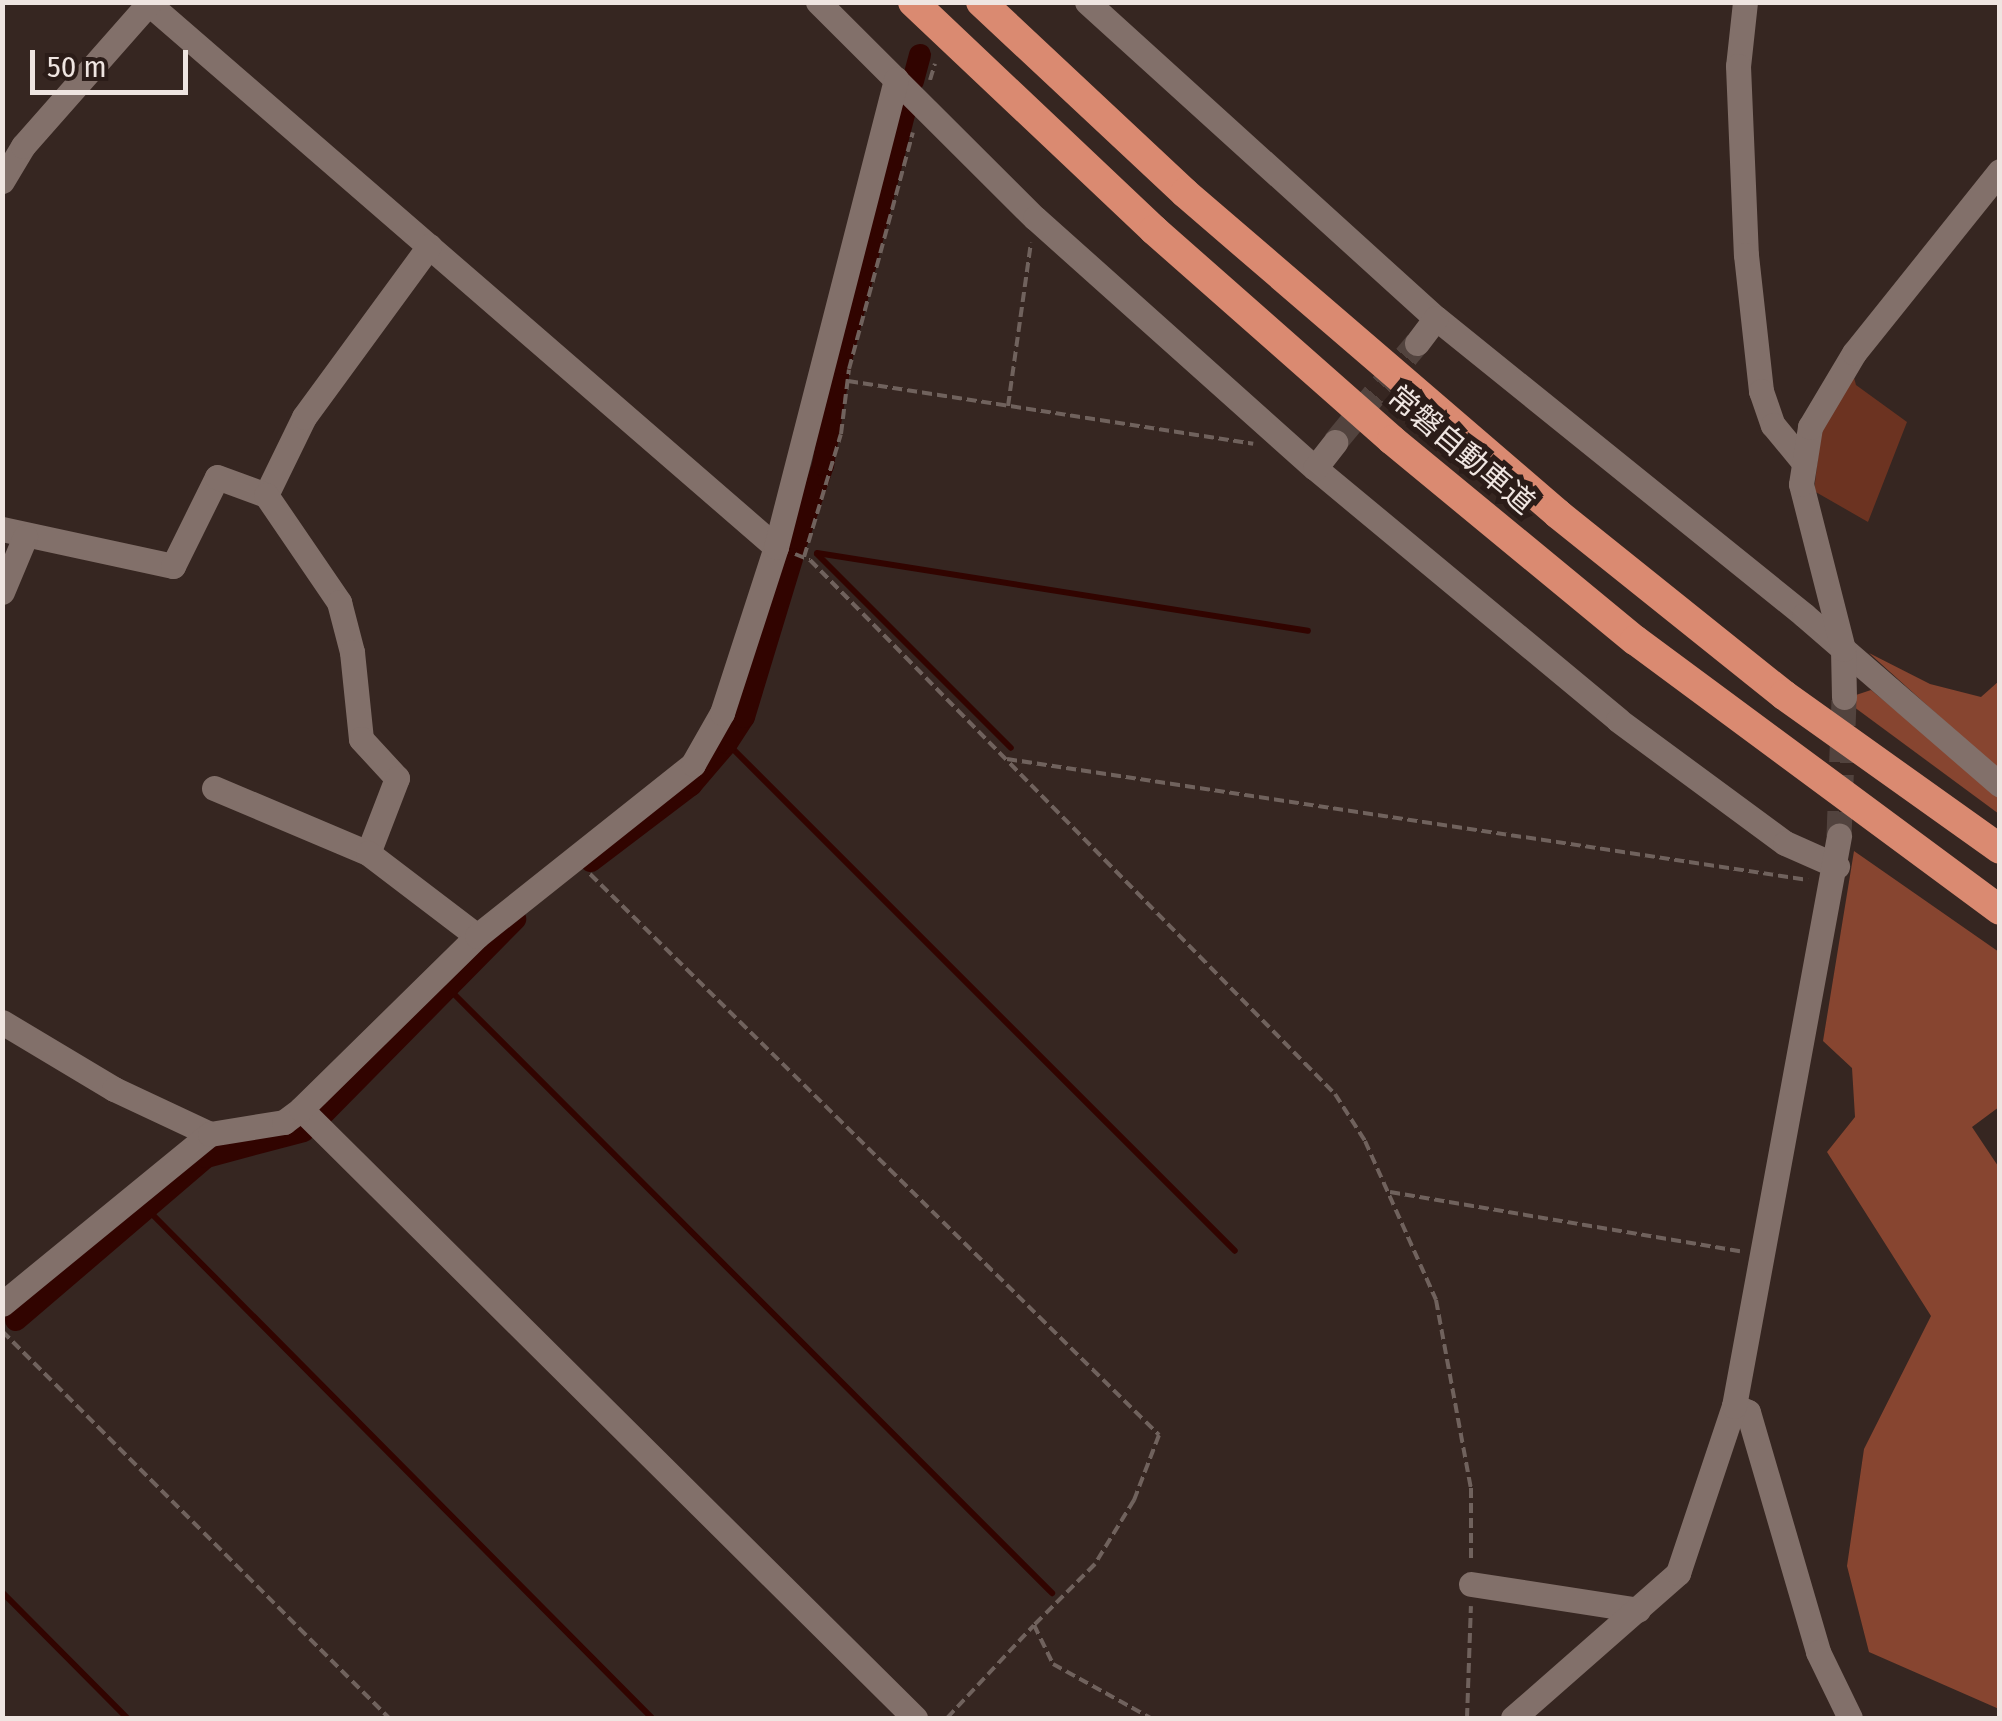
<!DOCTYPE html>
<html>
<head>
<meta charset="utf-8">
<style>
	body { margin:0 }
	#map { position:relative; width:2002px; height:1721px; overflow:hidden; background:#362621; font-family:"Fira Sans Condensed","Noto Sans JP",sans-serif }
	div>[style] { position:absolute }
	[style*='--x'] { left:calc(var(--x)*1px); top:calc(var(--y)*1px); width:calc(var(--w)*1px); rotate:calc(var(--a)*1deg) }
	.green>* { inset:0; background:#6c3321 }
	.forest>* { inset:0; background:#874530 }
	.stream>* { height:6px; margin:-3px; padding:0 3px; transform-origin:3px; border-radius:3px; background:#310400 }
	.canal>* { height:22px; margin:-11px; padding:0 11px; transform-origin:11px; border-radius:11px; background:#310400 }
	.minor-tunnel>* { height:25px; margin-top:-12.5px; transform-origin:0; background:repeating-linear-gradient(90deg,#52433e 0 25px,transparent 0 37px) }
	.path>* { height:4px; margin-top:-2px; transform-origin:0; background:repeating-linear-gradient(90deg,#70625d 0 10px,transparent 0 15px) }
	.minor>* { height:25px; margin:-12.5px; padding:0 12.5px; transform-origin:12.5px; border-radius:12.5px; background:#82706a }
	.highway>* { height:30px; margin:-15px; padding:0 15px; transform-origin:15px; border-radius:15px; background:#da8a71 }
	span { translate:-50% -50%; white-space:nowrap; text-align:center; line-height:1.15; -webkit-text-stroke:10px #2b1c18; paint-order:stroke }
	.street-label { font-size:30px; color:#efe5e1 }
	.frame { position:absolute; inset:0; border:5px solid #efe5e1; pointer-events:none }
	.scale { position:absolute; left:30px; top:50px; width:158px; height:45px; box-sizing:border-box; border:5px solid #efe5e1; border-top:0; padding-left:12px; font-size:30px; line-height:35px; white-space:nowrap; color:#efe5e1; -webkit-text-stroke:8px #2b1c18; paint-order:stroke }
</style>
</head>
<body>
<div id="map">
	<div class="green">
		<div style="clip-path:polygon(1853px 374px,1856px 385px,1907px 422px,1868px 522px,1814px 491px,1822px 423px)"></div>
	</div>
	<div class="forest">
		<div style="clip-path:polygon(1869px 653px,1930px 684px,1981px 697px,1999px 681px,1999px 770px)"></div>
		<div style="clip-path:polygon(1871px 690px,1999px 795px,1999px 814px,1850px 704px,1853px 696px)"></div>
		<div style="clip-path:polygon(1854px 851px,1999px 952px,1999px 1107px,1972px 1127px,2000px 1169px,1999px 1709px,1869px 1652px,1847px 1566px,1864px 1449px,1931px 1316px,1827px 1152px,1855px 1117px,1852px 1068px,1823px 1041px)"></div>
	</div>
	<div class="stream">
		<div style="--x:817;--y:553;--w:497;--a:9"></div>
		<div style="--x:817;--y:554;--w:274;--a:45"></div>
		<div style="--x:727;--y:743;--w:718;--a:45"></div>
		<div style="--x:446;--y:986;--w:858;--a:45.05"></div>
		<div style="--x:146;--y:1208;--w:718;--a:45.23"></div>
		<div style="--x:2;--y:1592;--w:177;--a:45.2"></div>
	</div>
	<div class="canal">
		<div style="--x:913;--y:81;--w:27;--a:-75"></div>
		<div style="--x:795;--y:547;--w:87;--a:-71.1"></div>
		<div style="--x:823;--y:465;--w:102;--a:-80.4"></div>
		<div style="--x:840;--y:364;--w:265;--a:-75.6"></div>
		<div style="--x:591;--y:861;--w:126;--a:-37.2"></div>
		<div style="--x:691;--y:785;--w:55;--a:-49.4"></div>
		<div style="--x:727;--y:743;--w:31;--a:-57"></div>
		<div style="--x:744;--y:717;--w:165;--a:-73.1"></div>
		<div style="--x:325;--y:1112;--w:271;--a:-45.4"></div>
		<div style="--x:16;--y:1320;--w:250;--a:-40.6"></div>
		<div style="--x:206;--y:1157;--w:101;--a:-14.9"></div>
	</div>
	<div class="minor-tunnel">
		<div style="--x:1335;--y:442;--w:129;--a:-50.4"></div>
		<div style="--x:1839;--y:836;--w:139;--a:-87.9"></div>
	</div>
	<div class="path">
		<div style="--x:930;--y:80;--w:17;--a:-73"></div>
		<div style="--x:848;--y:381;--w:410;--a:8.8"></div>
		<div style="--x:1008;--y:406;--w:165;--a:-82"></div>
		<div style="--x:795;--y:554;--w:16;--a:22"></div>
		<div style="--x:810;--y:560;--w:749;--a:45.49"></div>
		<div style="--x:1335;--y:1094;--w:56;--a:57.4"></div>
		<div style="--x:1365;--y:1141;--w:174;--a:65.9"></div>
		<div style="--x:1436;--y:1300;--w:191;--a:79.5"></div>
		<div style="--x:1471;--y:1488;--w:74;--a:90"></div>
		<div style="--x:804;--y:557;--w:128;--a:-73.3"></div>
		<div style="--x:841;--y:434;--w:65;--a:-83"></div>
		<div style="--x:849;--y:369;--w:245;--a:-74.9"></div>
		<div style="--x:1007;--y:759;--w:810;--a:8.59"></div>
		<div style="--x:590;--y:874;--w:799;--a:44.59"></div>
		<div style="--x:1159;--y:1435;--w:70;--a:111"></div>
		<div style="--x:1134;--y:1500;--w:75;--a:121.4"></div>
		<div style="--x:1095;--y:1564;--w:86;--a:135"></div>
		<div style="--x:1034;--y:1625;--w:43;--a:64"></div>
		<div style="--x:1053;--y:1664;--w:112;--a:28.9"></div>
		<div style="--x:1390;--y:1192;--w:355;--a:9.6"></div>
		<div style="--x:2;--y:1331;--w:547;--a:45"></div>
		<div style="--x:947;--y:1718;--w:127;--a:-46.9"></div>
		<div style="--x:1467;--y:1718;--w:112;--a:-88"></div>
	</div>
	<div class="minor">
		<div style="--x:147;--y:2;--w:832;--a:40.91"></div>
		<div style="--x:818;--y:2;--w:306;--a:44.9"></div>
		<div style="--x:1035;--y:218;--w:375;--a:41.8"></div>
		<div style="--x:1315;--y:468;--w:394;--a:39.7"></div>
		<div style="--x:1618;--y:720;--w:207;--a:36.4"></div>
		<div style="--x:1785;--y:843;--w:57;--a:23.9"></div>
		<div style="--x:1087;--y:2;--w:471;--a:42.2"></div>
		<div style="--x:1436;--y:318;--w:473;--a:38.9"></div>
		<div style="--x:1804;--y:615;--w:259;--a:40.9"></div>
		<div style="--x:1745;--y:2;--w:64;--a:96.2"></div>
		<div style="--x:1738;--y:66;--w:189;--a:87.6"></div>
		<div style="--x:1746;--y:255;--w:137;--a:83.7"></div>
		<div style="--x:1761;--y:391;--w:36;--a:71"></div>
		<div style="--x:1773;--y:425;--w:45;--a:50.4"></div>
		<div style="--x:2;--y:181;--w:41;--a:-59"></div>
		<div style="--x:23;--y:146;--w:192;--a:-48.6"></div>
		<div style="--x:1417;--y:343;--w:31;--a:-53"></div>
		<div style="--x:1315;--y:468;--w:33;--a:-52"></div>
		<div style="--x:266;--y:495;--w:87;--a:-64"></div>
		<div style="--x:304;--y:417;--w:212;--a:-53.8"></div>
		<div style="--x:2;--y:529;--w:175;--a:12.2"></div>
		<div style="--x:173;--y:566;--w:99;--a:-63.7"></div>
		<div style="--x:217;--y:477;--w:52;--a:20.2"></div>
		<div style="--x:266;--y:495;--w:130;--a:55.7"></div>
		<div style="--x:339;--y:602;--w:52;--a:75.4"></div>
		<div style="--x:352;--y:652;--w:87;--a:84.1"></div>
		<div style="--x:361;--y:739;--w:53;--a:47.3"></div>
		<div style="--x:397;--y:778;--w:80;--a:111.1"></div>
		<div style="--x:2;--y:592;--w:60;--a:-67.3"></div>
		<div style="--x:1844;--y:697;--w:48;--a:-91.2"></div>
		<div style="--x:1843;--y:649;--w:170;--a:-104.3"></div>
		<div style="--x:1801;--y:484;--w:58;--a:-81"></div>
		<div style="--x:1810;--y:427;--w:86;--a:-59.3"></div>
		<div style="--x:1854;--y:353;--w:233;--a:-51.3"></div>
		<div style="--x:214;--y:788;--w:167;--a:22.9"></div>
		<div style="--x:368;--y:853;--w:137;--a:37.3"></div>
		<div style="--x:2;--y:1022;--w:131;--a:30.9"></div>
		<div style="--x:114;--y:1089;--w:106;--a:25.1"></div>
		<div style="--x:301;--y:1109;--w:865;--a:44.77"></div>
		<div style="--x:2;--y:1304;--w:269;--a:-39.3"></div>
		<div style="--x:210;--y:1134;--w:75;--a:-9.2"></div>
		<div style="--x:284;--y:1122;--w:21;--a:-37"></div>
		<div style="--x:301;--y:1109;--w:247;--a:-44.5"></div>
		<div style="--x:477;--y:936;--w:276;--a:-38.5"></div>
		<div style="--x:693;--y:764;--w:59;--a:-60.4"></div>
		<div style="--x:722;--y:713;--w:175;--a:-72"></div>
		<div style="--x:776;--y:547;--w:483;--a:-75.6"></div>
		<div style="--x:1734;--y:1406;--w:15;--a:23"></div>
		<div style="--x:1748;--y:1412;--w:250;--a:73.7"></div>
		<div style="--x:1818;--y:1652;--w:73;--a:64.1"></div>
		<div style="--x:1471;--y:1584;--w:169;--a:8.8"></div>
		<div style="--x:1513;--y:1718;--w:220;--a:-41.3"></div>
		<div style="--x:1678;--y:1573;--w:176;--a:-71.5"></div>
		<div style="--x:1734;--y:1406;--w:580;--a:-79.56"></div>
	</div>
	<div class="highway">
		<div style="--x:913;--y:2;--w:332;--a:43.4"></div>
		<div style="--x:1154;--y:230;--w:317;--a:41.4"></div>
		<div style="--x:1392;--y:440;--w:315;--a:39.5"></div>
		<div style="--x:1635;--y:640;--w:454;--a:36.5"></div>
		<div style="--x:981;--y:2;--w:279;--a:43.1"></div>
		<div style="--x:1185;--y:193;--w:492;--a:40.7"></div>
		<div style="--x:1558;--y:514;--w:290;--a:38.7"></div>
		<div style="--x:1784;--y:695;--w:265;--a:35.5"></div>
	</div>
	<div class="street-label">
		<span style="left:1461px;top:450px;rotate:40deg">常磐自動車道</span>
	</div>
	<div class="frame"></div>
	<div class="scale">50 m</div>
</div>
</body>
</html>
